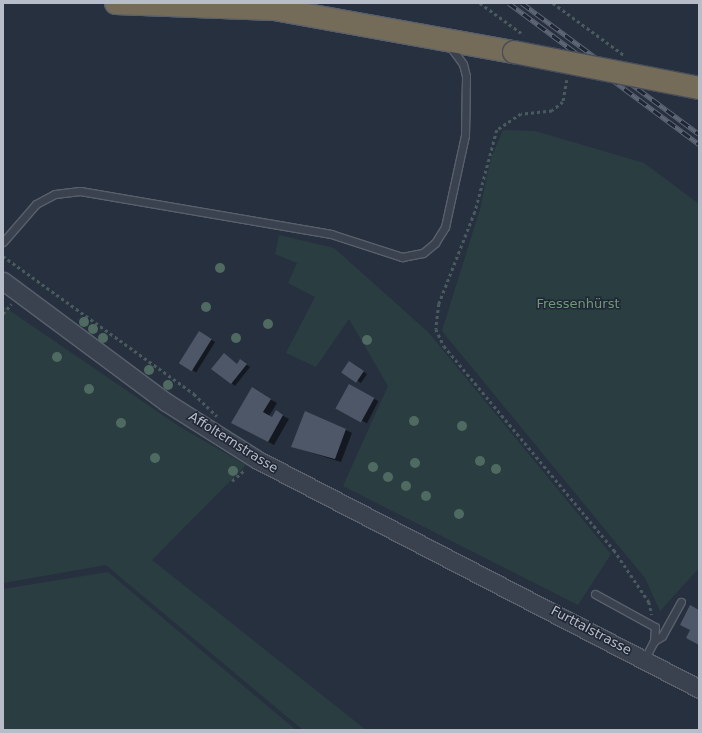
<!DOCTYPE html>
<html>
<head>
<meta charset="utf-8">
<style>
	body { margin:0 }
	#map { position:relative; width:702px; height:733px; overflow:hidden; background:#27303f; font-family:"DejaVu Sans",sans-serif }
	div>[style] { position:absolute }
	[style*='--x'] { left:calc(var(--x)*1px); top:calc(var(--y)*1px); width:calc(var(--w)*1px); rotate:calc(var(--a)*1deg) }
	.green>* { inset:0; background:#2a3e41 }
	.shadow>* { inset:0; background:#0007; transform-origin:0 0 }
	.building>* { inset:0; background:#4d5767; transform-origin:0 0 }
	.path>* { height:2.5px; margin-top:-1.25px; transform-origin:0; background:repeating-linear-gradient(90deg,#495b5f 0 3px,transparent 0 6px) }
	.roads { filter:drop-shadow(1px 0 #59606c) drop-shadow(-1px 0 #59606c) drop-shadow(0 1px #59606c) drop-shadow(0 -1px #59606c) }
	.service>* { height:7px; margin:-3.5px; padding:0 3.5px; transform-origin:3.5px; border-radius:3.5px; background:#3b424f }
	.tertiary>* { height:17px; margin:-8.5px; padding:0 8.5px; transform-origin:8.5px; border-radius:8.5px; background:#3b424f }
	.motorway>* { height:22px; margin:-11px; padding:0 11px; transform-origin:11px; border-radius:11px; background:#746b58 }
	.rail>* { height:4.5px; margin-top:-2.25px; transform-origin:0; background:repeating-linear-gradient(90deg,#202734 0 9px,#5d6675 0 18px); box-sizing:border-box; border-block:1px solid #5d6675 }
	.bridges { filter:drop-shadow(1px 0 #464d59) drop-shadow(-1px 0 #464d59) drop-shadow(0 1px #464d59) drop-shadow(0 -1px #464d59) }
	.motorway-bridge>* { height:22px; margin:-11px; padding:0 11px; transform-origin:11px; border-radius:11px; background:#746b58 }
	.trees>* { width:10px; height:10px; margin:-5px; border-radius:50%; background:#4f6a60 }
	span { translate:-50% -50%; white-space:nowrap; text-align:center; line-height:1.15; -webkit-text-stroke:3px #202734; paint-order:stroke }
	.park-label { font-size:13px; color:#70997b }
	.street-label { font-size:13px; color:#b7bdc9 }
	.frame { position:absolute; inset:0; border:4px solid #b7bdc9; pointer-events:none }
</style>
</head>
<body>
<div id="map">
	<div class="green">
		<div style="clip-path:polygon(503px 130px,535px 131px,644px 163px,699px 204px,699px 568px,660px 611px,645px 578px,442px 331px,480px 209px,491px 158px)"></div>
		<div style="clip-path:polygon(279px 235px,334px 248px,428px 332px,611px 554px,578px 605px,343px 486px,388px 386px,349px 319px,316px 367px,286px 353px,315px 297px,288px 283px,297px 263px,275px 254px)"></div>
		<div style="clip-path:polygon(3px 306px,180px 427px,246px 465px,152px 560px,366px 730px,303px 730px,106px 565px,3px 583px)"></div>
		<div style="clip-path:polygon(108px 572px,296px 730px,3px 730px,3px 589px)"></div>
	</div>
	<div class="shadow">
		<div style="left:199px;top:332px;width:19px;height:36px;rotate:32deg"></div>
		<div style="clip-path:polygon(244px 363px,250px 367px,235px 386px,213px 369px)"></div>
		<div style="clip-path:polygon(353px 364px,367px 374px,361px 383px,343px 372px)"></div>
		<div style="left:349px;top:386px;width:33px;height:25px;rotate:27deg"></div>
		<div style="clip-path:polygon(252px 389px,277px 403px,269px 416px,272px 418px,276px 412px,289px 419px,274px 445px,238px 426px)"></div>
		<div style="clip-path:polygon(346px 430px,352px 433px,341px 462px,293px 447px)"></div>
	</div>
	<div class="building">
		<div style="left:199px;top:331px;width:15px;height:38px;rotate:32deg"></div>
		<div style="clip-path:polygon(224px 353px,237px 364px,240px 359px,247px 364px,231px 384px,211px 369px)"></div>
		<div style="left:349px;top:361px;width:18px;height:14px;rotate:34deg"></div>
		<div style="left:349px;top:384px;width:29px;height:28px;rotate:29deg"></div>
		<div style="clip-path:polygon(252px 387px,271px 399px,263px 412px,272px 417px,276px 410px,283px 415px,268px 442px,231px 423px)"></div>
		<div style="clip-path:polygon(305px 411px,346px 429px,335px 459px,291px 447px)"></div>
		<div style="clip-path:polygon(690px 605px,699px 610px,699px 645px,686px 638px,690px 630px,680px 625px)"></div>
	</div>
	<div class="path">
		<div style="--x:480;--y:3;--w:54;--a:36"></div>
		<div style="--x:553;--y:3;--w:88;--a:36.2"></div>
		<div style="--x:567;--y:80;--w:22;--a:100"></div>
		<div style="--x:563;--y:102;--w:14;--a:141"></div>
		<div style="--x:552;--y:111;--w:31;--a:174"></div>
		<div style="--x:521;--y:114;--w:29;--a:146"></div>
		<div style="--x:497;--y:130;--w:85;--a:105"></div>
		<div style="--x:475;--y:212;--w:99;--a:111.4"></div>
		<div style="--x:439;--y:304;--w:25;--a:97"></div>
		<div style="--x:436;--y:329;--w:19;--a:65"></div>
		<div style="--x:444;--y:346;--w:266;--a:50.2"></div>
		<div style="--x:614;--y:550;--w:63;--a:56.1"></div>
		<div style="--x:649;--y:602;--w:13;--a:77"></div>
		<div style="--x:3;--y:256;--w:236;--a:35.8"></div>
		<div style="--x:194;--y:394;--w:32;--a:44"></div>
		<div style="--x:3;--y:314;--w:13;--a:-51"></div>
		<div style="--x:232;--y:481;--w:18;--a:-41"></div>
	</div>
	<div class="roads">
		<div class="service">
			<div style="--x:3;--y:242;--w:50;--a:-49"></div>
			<div style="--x:36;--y:204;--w:21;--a:-28"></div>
			<div style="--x:55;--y:194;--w:25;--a:-7"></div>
			<div style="--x:80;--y:191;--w:255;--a:9.7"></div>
			<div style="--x:331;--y:234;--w:75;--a:17.9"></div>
			<div style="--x:402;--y:257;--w:21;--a:-11"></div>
			<div style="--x:423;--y:253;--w:16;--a:-40"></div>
			<div style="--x:435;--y:243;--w:19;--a:-58"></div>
			<div style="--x:445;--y:227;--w:94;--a:-77.7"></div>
			<div style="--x:465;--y:135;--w:59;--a:-89"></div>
			<div style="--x:466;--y:76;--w:12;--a:-104"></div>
			<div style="--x:463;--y:64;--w:24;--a:-126"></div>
			<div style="--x:595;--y:594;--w:68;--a:28.8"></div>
			<div style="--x:655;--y:627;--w:14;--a:94"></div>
			<div style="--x:654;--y:641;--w:21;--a:118"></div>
			<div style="--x:654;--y:641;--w:9;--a:-32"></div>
			<div style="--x:662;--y:636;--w:39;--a:-61"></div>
		</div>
		<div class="tertiary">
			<div style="--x:3;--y:281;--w:203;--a:36.6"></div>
			<div style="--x:166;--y:402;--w:107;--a:32.3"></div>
			<div style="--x:256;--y:459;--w:499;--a:27.4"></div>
		</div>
		<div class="motorway">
			<div style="--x:116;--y:3;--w:158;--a:2.2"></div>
			<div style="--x:274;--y:9;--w:244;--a:10.2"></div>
		</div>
	</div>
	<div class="rail">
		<div style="--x:509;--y:3;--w:237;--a:36.6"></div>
		<div style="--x:522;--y:3;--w:220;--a:36.5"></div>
	</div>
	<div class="bridges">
		<div class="motorway-bridge">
			<div style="--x:514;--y:52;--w:188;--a:11"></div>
		</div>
	</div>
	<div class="trees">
		<div style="left:220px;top:268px"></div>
		<div style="left:206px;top:307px"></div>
		<div style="left:84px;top:322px"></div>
		<div style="left:268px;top:324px"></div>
		<div style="left:93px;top:329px"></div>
		<div style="left:103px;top:338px"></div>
		<div style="left:236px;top:338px"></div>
		<div style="left:367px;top:340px"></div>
		<div style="left:57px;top:357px"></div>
		<div style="left:149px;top:370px"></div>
		<div style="left:168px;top:385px"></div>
		<div style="left:89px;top:389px"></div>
		<div style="left:414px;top:421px"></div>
		<div style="left:121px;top:423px"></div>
		<div style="left:462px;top:426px"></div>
		<div style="left:155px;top:458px"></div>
		<div style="left:480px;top:461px"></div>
		<div style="left:415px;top:463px"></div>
		<div style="left:373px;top:467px"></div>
		<div style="left:496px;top:469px"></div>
		<div style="left:233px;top:471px"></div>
		<div style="left:388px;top:477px"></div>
		<div style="left:406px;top:486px"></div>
		<div style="left:426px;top:496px"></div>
		<div style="left:459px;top:514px"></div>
	</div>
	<div class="park-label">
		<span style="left:578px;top:304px">Fressenhürst</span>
	</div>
	<div class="street-label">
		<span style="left:233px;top:443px;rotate:32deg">Affolternstrasse</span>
		<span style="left:591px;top:631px;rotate:28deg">Furttalstrasse</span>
	</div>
	<div class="frame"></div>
</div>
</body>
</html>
